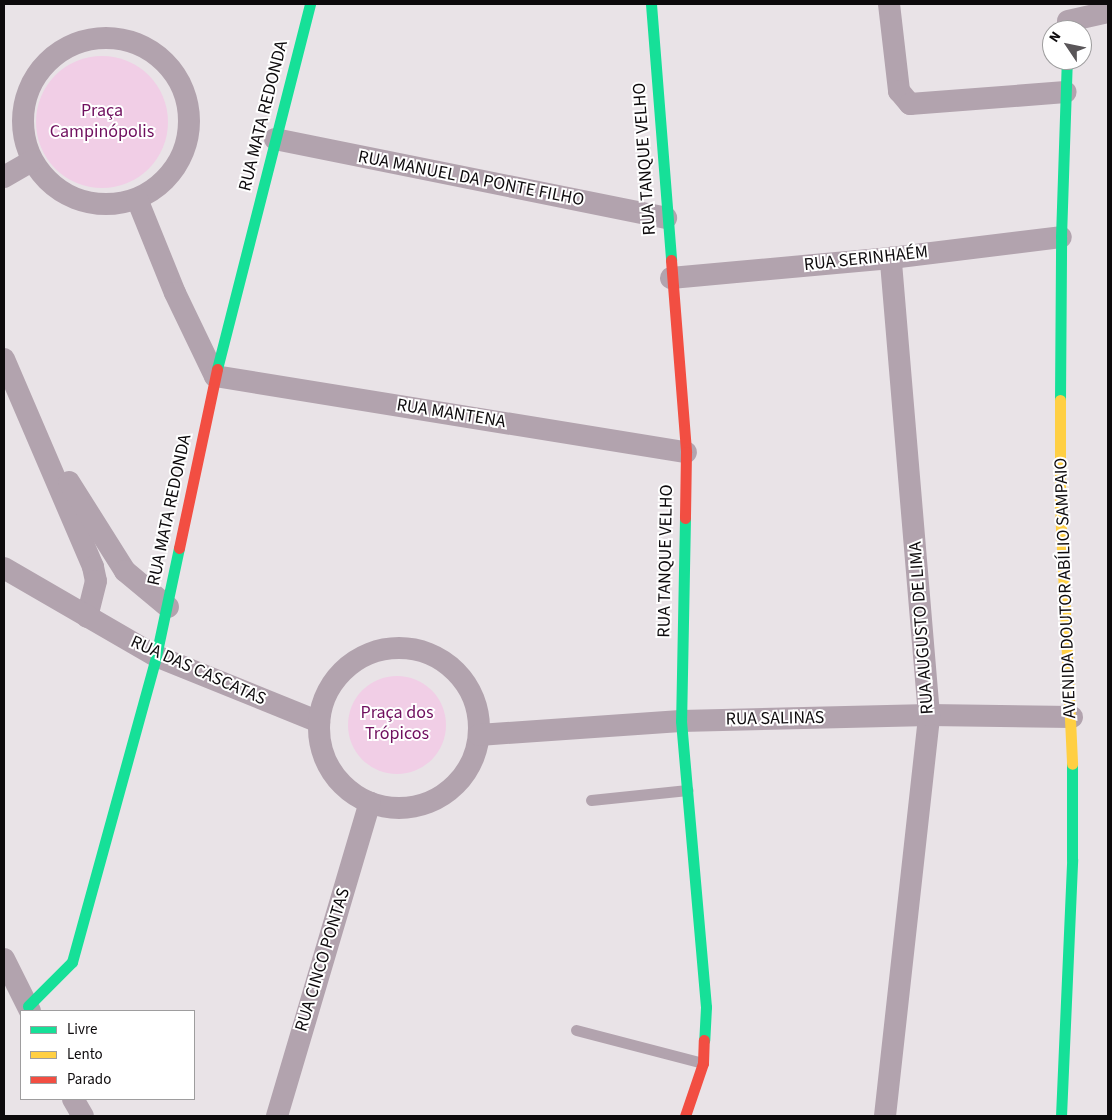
<!DOCTYPE html>
<html>
<head>
<meta charset="utf-8">
<style>
	body { margin:0 }
	#map { position:relative; width:1112px; height:1120px; overflow:hidden; background:#e9e3e7; font-family:"Source Sans 3",sans-serif }
	div>[style] { position:absolute }
	[style*='--x'] { left:calc(var(--x)*1px); top:calc(var(--y)*1px); width:calc(var(--w)*1px); rotate:calc(var(--a)*1deg) }
	.green>* { inset:0; background:#f1cee6 }
	.round { border-radius:50% }
	.lane>* { height:11px; margin:-5.5px; padding:0 5.5px; transform-origin:5.5px; border-radius:5.5px; background:#b2a3ae }
	.street>* { height:22px; margin:-11px; padding:0 11px; transform-origin:11px; border-radius:11px; background:#b2a3ae }
	.street>.ring { margin:-11px; padding:0; box-sizing:content-box; background:none; border:22px solid #b2a3ae; border-radius:50% }
	.fast>* { height:11px; margin:-5.5px; padding:0 5.5px; transform-origin:5.5px; border-radius:5.5px; background:#16e098 }
	.slow>* { height:11px; margin:-5.5px; padding:0 5.5px; transform-origin:5.5px; border-radius:5.5px; background:#ffcf43 }
	.jam>* { height:11px; margin:-5.5px; padding:0 5.5px; transform-origin:5.5px; border-radius:5.5px; background:#f24e42 }
	span { translate:-50% -50%; white-space:nowrap; text-align:center; line-height:1.15; -webkit-text-stroke:4px #fff; paint-order:stroke }
	.park-label { font-size:18px; color:#6f0f5e }
	.street-label { font-size:18px; color:#0d0a0c }
	.frame { position:absolute; inset:0; border:5px solid #0d0a0c; pointer-events:none }
	.legend { position:absolute; left:20px; top:1010px; width:175px; height:90px; box-sizing:border-box; background:#fff; border:1px solid #9e9d9e; margin:0; padding:6px 9px; list-style:none; font-size:15px; color:#0d0a0c }
	.legend li { display:flex; align-items:center; gap:10px; height:25px }
	.legend b { width:25px; border:1px solid #9e9d9e }
	.north { position:absolute; left:1042px; top:20px; width:50px; height:50px; box-sizing:border-box; background:#fff; border:1px solid #9e9d9e; border-radius:50%; rotate:304deg; font-size:14px; font-weight:700; line-height:20px; text-align:center; color:#0d0a0c }
	.north::after { content:''; display:block; margin:auto; width:18px; height:22px; background:#5a5659; clip-path:polygon(50% 0,100% 100%,50% 72%,0 100%) }
</style>
</head>
<body>
<div id="map">
	<div class="green">
		<div class="round" style="left:36px;top:56px;width:132px;height:132px"></div>
		<div class="round" style="left:348px;top:676px;width:98px;height:98px"></div>
	</div>
	<div class="lane">
		<div style="--x:591;--y:800;--w:97;--a:-5.9"></div>
		<div style="--x:576;--y:1030;--w:131;--a:14.6"></div>
	</div>
	<div class="street">
		<div style="--x:889;--y:4;--w:88;--a:83.4"></div>
		<div style="--x:899;--y:91;--w:17;--a:50"></div>
		<div style="--x:910;--y:104;--w:156;--a:-4.4"></div>
		<div style="--x:1068;--y:21;--w:41;--a:-12.7"></div>
		<div class="ring" style="left:23px;top:38px;width:144px;height:144px"></div>
		<div style="--x:275;--y:139;--w:399;--a:11.4"></div>
		<div style="--x:4;--y:177;--w:32;--a:-30"></div>
		<div style="--x:137;--y:199;--w:101;--a:68"></div>
		<div style="--x:175;--y:293;--w:92;--a:64.3"></div>
		<div style="--x:215;--y:376;--w:477;--a:9.2"></div>
		<div style="--x:671;--y:278;--w:221;--a:-5.2"></div>
		<div style="--x:891;--y:258;--w:171;--a:-7"></div>
		<div style="--x:4;--y:359;--w:226;--a:66.8"></div>
		<div style="--x:93;--y:567;--w:14;--a:78"></div>
		<div style="--x:96;--y:581;--w:37;--a:104"></div>
		<div style="--x:69;--y:482;--w:105;--a:57.8"></div>
		<div style="--x:125;--y:571;--w:56;--a:39.9"></div>
		<div style="--x:4;--y:568;--w:176;--a:30.1"></div>
		<div style="--x:156;--y:656;--w:176;--a:22"></div>
		<div class="ring" style="left:319px;top:648px;width:138px;height:138px"></div>
		<div style="--x:479;--y:735;--w:202;--a:-4"></div>
		<div style="--x:681;--y:721;--w:248;--a:-1.4"></div>
		<div style="--x:929;--y:715;--w:143;--a:0.8"></div>
		<div style="--x:4;--y:959;--w:58;--a:63.4"></div>
		<div style="--x:73;--y:1099;--w:20;--a:60"></div>
		<div style="--x:277;--y:1116;--w:327;--a:-73.5"></div>
		<div style="--x:885;--y:1116;--w:403;--a:-83.7"></div>
		<div style="--x:929;--y:715;--w:459;--a:-94.8"></div>
	</div>
	<div class="fast">
		<div style="--x:651;--y:4;--w:257;--a:85.5"></div>
		<div style="--x:217;--y:369;--w:377;--a:-75.7"></div>
		<div style="--x:1060;--y:400;--w:163;--a:-89.6"></div>
		<div style="--x:1061;--y:237;--w:177;--a:-88.1"></div>
		<div style="--x:685;--y:518;--w:203;--a:91.1"></div>
		<div style="--x:681;--y:721;--w:287;--a:85"></div>
		<div style="--x:706;--y:1007;--w:33;--a:93"></div>
		<div style="--x:28;--y:1006;--w:62;--a:-45"></div>
		<div style="--x:72;--y:962;--w:317;--a:-74.6"></div>
		<div style="--x:156;--y:656;--w:110;--a:-78"></div>
		<div style="--x:1061;--y:1116;--w:257;--a:-87.5"></div>
		<div style="--x:1072;--y:859;--w:95;--a:-90"></div>
	</div>
	<div class="slow">
		<div style="--x:1060;--y:400;--w:107;--a:90"></div>
		<div style="--x:1060;--y:507;--w:257;--a:87.3"></div>
	</div>
	<div class="jam">
		<div style="--x:671;--y:260;--w:193;--a:85.5"></div>
		<div style="--x:686;--y:452;--w:66;--a:90.9"></div>
		<div style="--x:179;--y:548;--w:183;--a:-78"></div>
		<div style="--x:685;--y:1116;--w:56;--a:-71.2"></div>
		<div style="--x:703;--y:1063;--w:23;--a:-88"></div>
	</div>
	<div class="park-label">
		<span style="left:102px;top:122px">Praça<br>Campinópolis</span>
		<span style="left:397px;top:724px">Praça dos<br>Trópicos</span>
	</div>
	<div class="street-label">
		<span style="left:264px;top:116px;rotate:-76deg">RUA MATA REDONDA</span>
		<span style="left:645px;top:159px;rotate:-94deg">RUA TANQUE VELHO</span>
		<span style="left:471px;top:179px;rotate:11deg">RUA MANUEL DA PONTE FILHO</span>
		<span style="left:866px;top:259px;rotate:-6deg">RUA SERINHAÉM</span>
		<span style="left:451px;top:414px;rotate:9deg">RUA MANTENA</span>
		<span style="left:170px;top:510px;rotate:-78deg">RUA MATA REDONDA</span>
		<span style="left:666px;top:561px;rotate:-89deg">RUA TANQUE VELHO</span>
		<span style="left:1066px;top:588px;rotate:-92deg">AVENIDA DOUTOR ABÍLIO SAMPAIO</span>
		<span style="left:922px;top:628px;rotate:-94deg">RUA AUGUSTO DE LIMA</span>
		<span style="left:198px;top:671px;rotate:24deg">RUA DAS CASCATAS</span>
		<span style="left:775px;top:719px;rotate:-1deg">RUA SALINAS</span>
		<span style="left:323px;top:960px;rotate:-73deg">RUA CINCO PONTAS</span>
	</div>
	<div class="frame"></div>
	<ul class="legend">
	<li><b style="height:6px;background:#16e098"></b>Livre</li>
	<li><b style="height:6px;background:#ffcf43"></b>Lento</li>
	<li><b style="height:6px;background:#f24e42"></b>Parado</li>
	</ul>
	<div class="north">N</div>
</div>
</body>
</html>
